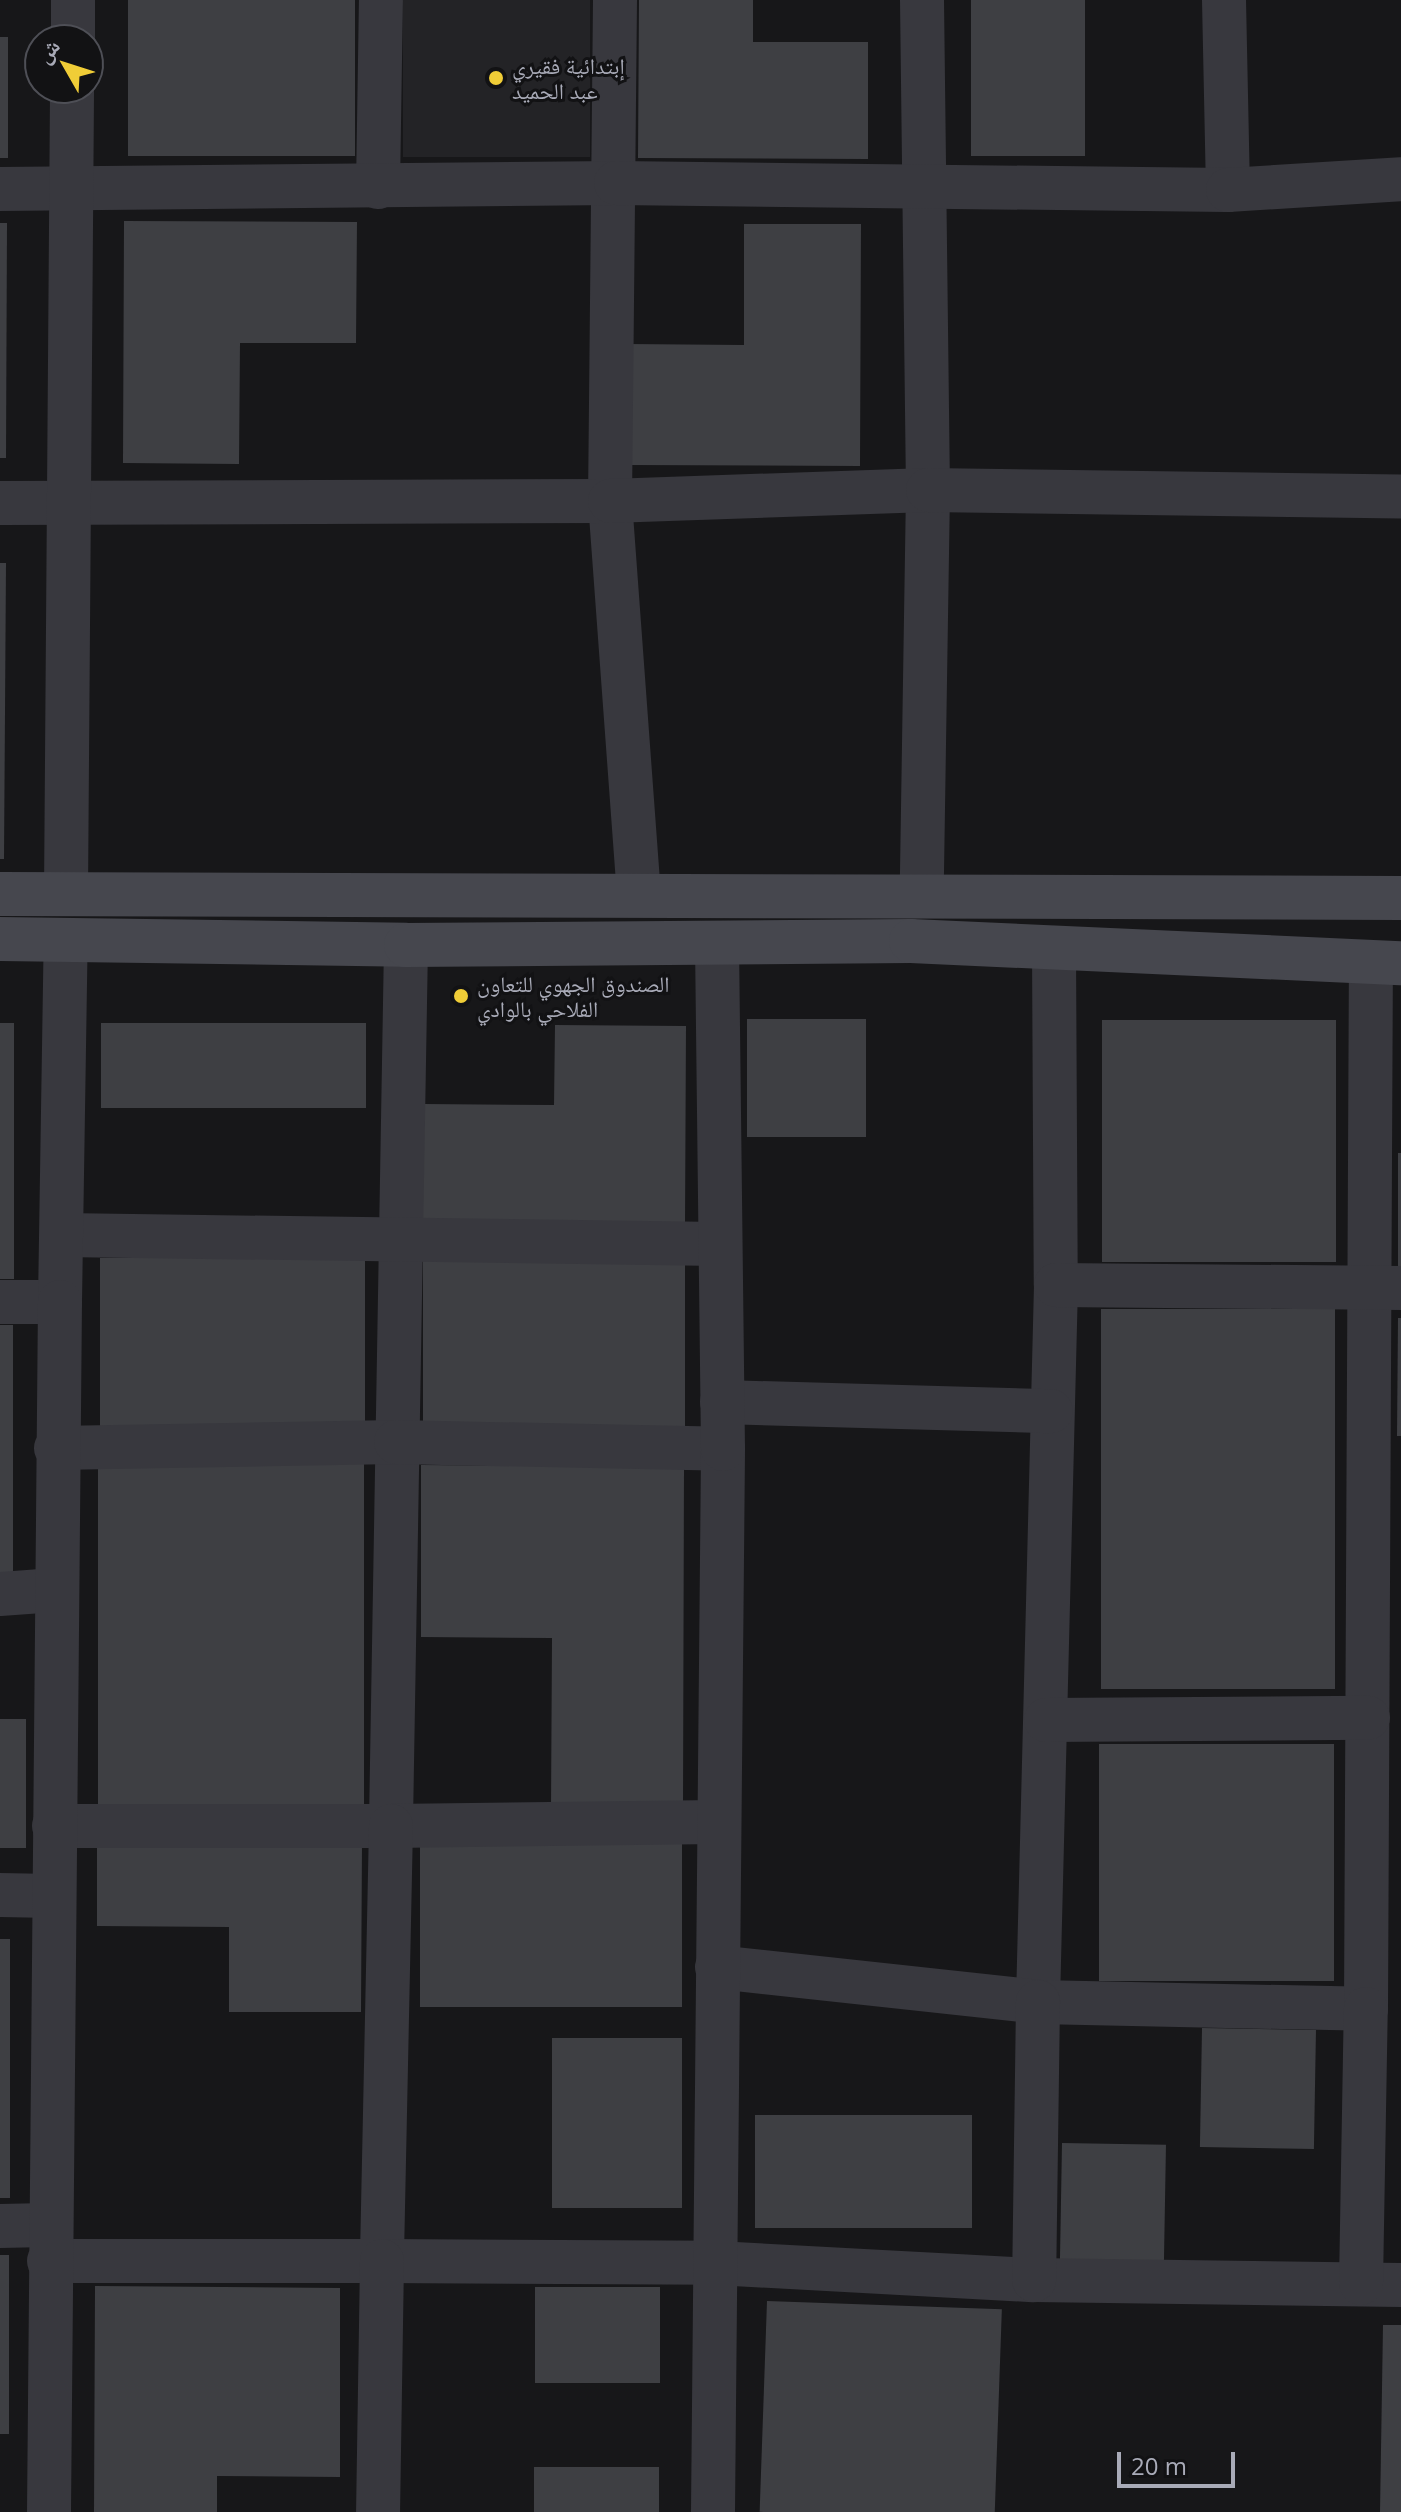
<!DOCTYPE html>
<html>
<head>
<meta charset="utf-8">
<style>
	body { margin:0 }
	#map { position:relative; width:1401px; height:2512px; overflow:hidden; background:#171719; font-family:"Open Sans","Noto Naskh Arabic",sans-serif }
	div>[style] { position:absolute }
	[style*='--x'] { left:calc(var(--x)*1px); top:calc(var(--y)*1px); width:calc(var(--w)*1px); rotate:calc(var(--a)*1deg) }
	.built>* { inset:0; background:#232326; transform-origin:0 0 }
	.building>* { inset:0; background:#3e3f43; transform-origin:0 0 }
	.street>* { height:44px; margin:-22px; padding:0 22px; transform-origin:22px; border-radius:22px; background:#38383e }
	.secondary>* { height:44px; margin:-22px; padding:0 22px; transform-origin:22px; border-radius:22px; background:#46474e }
	.dots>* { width:22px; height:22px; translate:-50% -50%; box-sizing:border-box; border:4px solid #121214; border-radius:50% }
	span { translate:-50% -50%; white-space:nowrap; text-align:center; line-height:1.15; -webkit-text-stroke:6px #121214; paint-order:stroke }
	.poi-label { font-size:22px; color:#a9abb8 }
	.left { translate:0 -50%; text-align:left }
	.north { position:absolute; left:24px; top:24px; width:80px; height:80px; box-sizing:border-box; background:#121214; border:2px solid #4e4f56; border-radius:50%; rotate:309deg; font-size:22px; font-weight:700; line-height:32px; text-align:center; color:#a9abb8 }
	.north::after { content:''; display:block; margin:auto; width:28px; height:36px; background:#f0cd37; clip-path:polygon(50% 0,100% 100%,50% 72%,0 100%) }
	.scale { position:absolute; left:1117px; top:2452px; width:118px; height:36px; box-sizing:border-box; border:4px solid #a9abb8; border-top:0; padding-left:10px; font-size:24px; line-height:28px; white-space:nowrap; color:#a9abb8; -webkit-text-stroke:6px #121214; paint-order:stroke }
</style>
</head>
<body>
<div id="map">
	<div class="built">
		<div style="left:403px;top:0;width:187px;height:157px"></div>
	</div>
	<div class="building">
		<div style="left:128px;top:0;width:227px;height:156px"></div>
		<div style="clip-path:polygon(639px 0,753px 0,753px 42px,868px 42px,868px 159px,638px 158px)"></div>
		<div style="left:971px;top:0;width:114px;height:156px"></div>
		<div style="left:0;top:37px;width:8px;height:121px"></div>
		<div style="clip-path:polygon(124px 221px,357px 222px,356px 343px,240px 343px,239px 464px,123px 463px)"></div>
		<div style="clip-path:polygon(0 223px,7px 223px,6px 458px,0 458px)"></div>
		<div style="clip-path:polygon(744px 224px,861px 224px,860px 466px,627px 465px,627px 344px,744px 345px)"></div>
		<div style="clip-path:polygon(0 563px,6px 563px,4px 859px,0 859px)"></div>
		<div style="left:747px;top:1019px;width:119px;height:118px"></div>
		<div style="left:1102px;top:1020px;width:234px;height:242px"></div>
		<div style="left:0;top:1023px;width:14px;height:256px"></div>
		<div style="left:101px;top:1023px;width:265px;height:85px"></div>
		<div style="clip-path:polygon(555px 1025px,686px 1026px,685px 1227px,423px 1226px,423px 1104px,554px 1105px)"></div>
		<div style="left:1398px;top:1153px;width:3px;height:116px"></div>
		<div style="left:100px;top:1258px;width:265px;height:172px"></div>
		<div style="left:423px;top:1260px;width:262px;height:171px"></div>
		<div style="left:1101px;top:1309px;width:234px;height:380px"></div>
		<div style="clip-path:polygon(1398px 1318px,1401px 1318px,1401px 1436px,1397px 1436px)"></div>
		<div style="left:0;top:1325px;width:13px;height:264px"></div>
		<div style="left:98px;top:1464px;width:266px;height:343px"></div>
		<div style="clip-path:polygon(421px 1465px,684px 1467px,683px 1810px,551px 1809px,552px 1638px,421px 1637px)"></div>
		<div style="left:0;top:1719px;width:26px;height:129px"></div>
		<div style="left:1099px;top:1744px;width:235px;height:237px"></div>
		<div style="left:420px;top:1838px;width:262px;height:169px"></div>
		<div style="clip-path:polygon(97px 1842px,362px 1843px,361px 2012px,229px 2012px,229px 1927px,97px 1926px)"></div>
		<div style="left:0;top:1939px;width:10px;height:259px"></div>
		<div style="left:1202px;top:2028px;width:114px;height:119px;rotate:1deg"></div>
		<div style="left:552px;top:2038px;width:130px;height:170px"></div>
		<div style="left:755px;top:2115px;width:217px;height:113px"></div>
		<div style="left:1062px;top:2143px;width:104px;height:116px;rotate:1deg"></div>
		<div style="left:0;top:2255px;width:9px;height:179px"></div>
		<div style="clip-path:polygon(95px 2286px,340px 2288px,340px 2477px,217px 2476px,217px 2512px,94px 2512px)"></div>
		<div style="left:535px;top:2287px;width:125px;height:96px"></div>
		<div style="left:767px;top:2301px;width:235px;height:211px;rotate:2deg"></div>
		<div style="clip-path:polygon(1383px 2325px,1401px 2325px,1401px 2512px,1380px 2512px)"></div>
		<div style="left:534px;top:2467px;width:125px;height:45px"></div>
	</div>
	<div class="street">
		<div style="--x:615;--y:0;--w:501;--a:90.57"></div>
		<div style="--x:610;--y:501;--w:393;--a:85.8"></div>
		<div style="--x:922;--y:0;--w:490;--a:89.3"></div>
		<div style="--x:928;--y:490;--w:402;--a:90.9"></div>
		<div style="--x:1224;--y:0;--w:190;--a:88.8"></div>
		<div style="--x:73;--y:40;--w:40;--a:-90"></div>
		<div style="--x:378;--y:187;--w:187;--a:-89.1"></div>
		<div style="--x:0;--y:189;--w:616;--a:-0.56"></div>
		<div style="--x:616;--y:183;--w:612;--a:0.66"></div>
		<div style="--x:1228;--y:190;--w:173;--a:-3.6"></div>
		<div style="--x:0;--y:503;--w:610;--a:-0.19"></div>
		<div style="--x:610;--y:501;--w:318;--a:-2"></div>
		<div style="--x:928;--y:490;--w:473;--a:0.8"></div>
		<div style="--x:66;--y:893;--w:805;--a:-89.57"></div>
		<div style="--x:406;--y:945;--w:881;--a:90.98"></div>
		<div style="--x:391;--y:1826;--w:327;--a:-0.7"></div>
		<div style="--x:1054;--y:949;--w:336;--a:89.7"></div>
		<div style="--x:1056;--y:1285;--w:717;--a:91.44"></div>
		<div style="--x:1038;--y:2002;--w:328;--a:1.2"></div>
		<div style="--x:1366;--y:2009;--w:1046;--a:-89.73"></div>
		<div style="--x:62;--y:1235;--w:657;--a:0.78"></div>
		<div style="--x:1056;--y:1285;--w:345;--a:0.5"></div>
		<div style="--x:0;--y:1302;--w:60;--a:0"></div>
		<div style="--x:60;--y:1302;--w:362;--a:-89.1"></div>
		<div style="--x:722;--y:1402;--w:329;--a:1.6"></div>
		<div style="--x:56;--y:1448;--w:340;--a:-1"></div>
		<div style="--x:396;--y:1442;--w:327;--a:1.2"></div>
		<div style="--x:0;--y:1594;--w:55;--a:-4.2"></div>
		<div style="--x:1046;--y:1720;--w:322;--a:-0.4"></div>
		<div style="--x:54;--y:1826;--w:337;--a:0"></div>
		<div style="--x:391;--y:1826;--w:435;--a:91.2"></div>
		<div style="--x:382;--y:2261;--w:334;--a:0.3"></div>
		<div style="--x:716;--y:2263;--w:318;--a:3.1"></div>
		<div style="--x:1034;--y:2280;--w:367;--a:0.8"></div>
		<div style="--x:0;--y:1895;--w:52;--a:1.1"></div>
		<div style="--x:717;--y:1967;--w:323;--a:6.2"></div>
		<div style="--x:1038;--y:2002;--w:278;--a:90.8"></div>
		<div style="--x:0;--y:2226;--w:47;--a:-1.2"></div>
		<div style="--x:49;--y:2261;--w:333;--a:0"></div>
		<div style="--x:382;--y:2261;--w:251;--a:90.9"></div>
		<div style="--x:1361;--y:2283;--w:274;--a:-89"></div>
		<div style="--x:49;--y:2512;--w:1210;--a:-89.48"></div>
		<div style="--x:713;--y:2512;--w:1063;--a:-89.46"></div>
		<div style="--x:723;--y:1449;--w:505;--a:-90.68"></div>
	</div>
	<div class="secondary">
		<div style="--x:0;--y:894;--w:1401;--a:0.16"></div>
		<div style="--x:0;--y:939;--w:406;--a:0.8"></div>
		<div style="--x:406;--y:945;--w:505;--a:-0.45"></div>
		<div style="--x:911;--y:941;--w:490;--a:2.6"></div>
	</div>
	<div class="dots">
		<div style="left:496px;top:78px;background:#f0cd37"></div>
		<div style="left:461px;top:996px;background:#f0cd37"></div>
	</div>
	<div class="poi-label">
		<span class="left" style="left:512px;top:78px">إبتدائية فقيري<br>عبد الحميد</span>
		<span class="left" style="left:477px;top:996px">الصندوق الجهوي للتعاون<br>الفلاحي بالوادي</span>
	</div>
	<div class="north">ش</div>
	<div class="scale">20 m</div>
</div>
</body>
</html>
